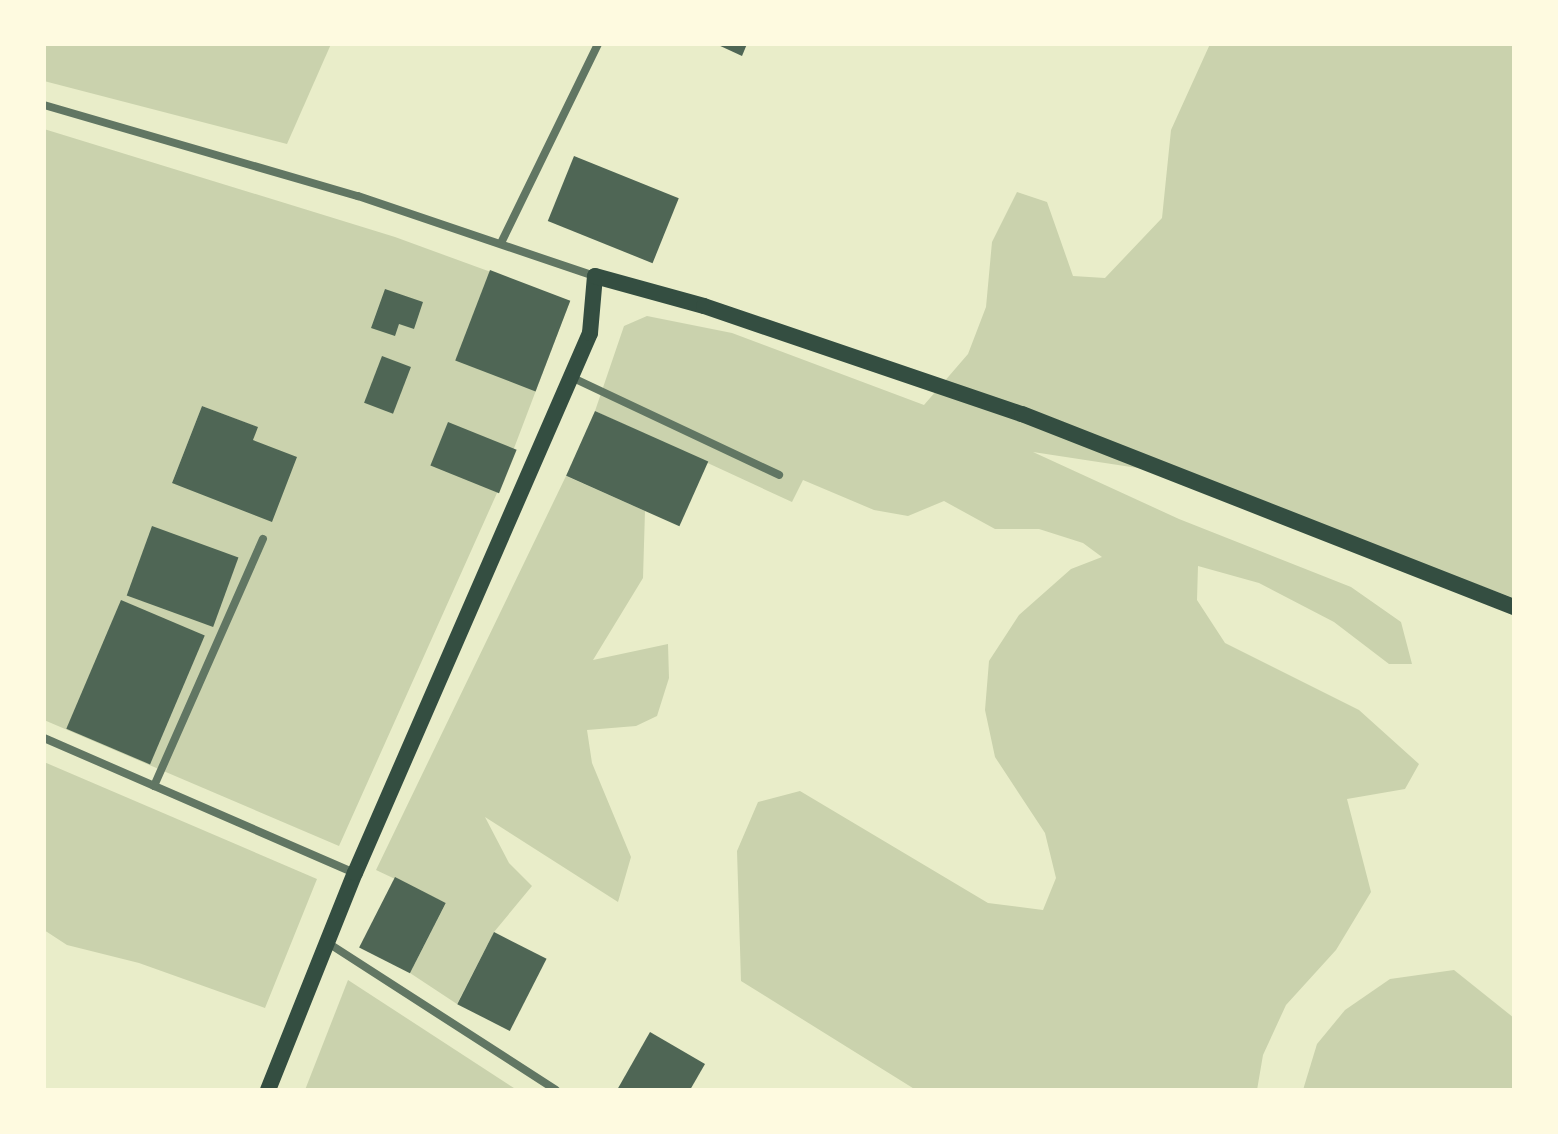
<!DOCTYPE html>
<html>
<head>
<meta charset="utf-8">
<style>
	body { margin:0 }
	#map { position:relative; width:1558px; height:1134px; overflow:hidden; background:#e9edc9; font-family:"Varela Round",sans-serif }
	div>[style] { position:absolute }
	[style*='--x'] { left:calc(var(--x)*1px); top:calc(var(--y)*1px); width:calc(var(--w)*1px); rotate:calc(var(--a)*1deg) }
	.green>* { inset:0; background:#cad2ad }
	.building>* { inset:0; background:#4f6655; transform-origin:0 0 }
	.minor>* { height:8px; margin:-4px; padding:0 4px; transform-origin:4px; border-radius:4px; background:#617663 }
	.secondary>* { height:16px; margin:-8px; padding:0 8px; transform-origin:8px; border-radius:8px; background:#344e41 }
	span { translate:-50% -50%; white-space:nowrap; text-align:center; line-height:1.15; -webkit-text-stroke:8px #fefae0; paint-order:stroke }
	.frame { position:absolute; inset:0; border:46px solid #fefae0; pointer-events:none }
</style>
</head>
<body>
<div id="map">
	<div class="green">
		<div style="clip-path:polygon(44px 44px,331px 44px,287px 144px,44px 81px)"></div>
		<div style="clip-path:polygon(1210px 44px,1514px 44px,1514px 598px,1177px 474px,1033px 452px,1179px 519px,1351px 587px,1401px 622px,1412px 664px,1389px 664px,1334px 622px,1259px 583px,1198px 566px,1197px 600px,1225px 643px,1359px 710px,1419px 764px,1405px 789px,1347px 799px,1371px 892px,1336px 950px,1286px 1005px,1263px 1055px,1257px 1090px,916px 1090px,741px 981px,737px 851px,758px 802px,800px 791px,988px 903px,1043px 910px,1056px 878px,1045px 833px,995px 757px,985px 710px,989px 661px,1019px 615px,1071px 569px,1102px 557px,1083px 543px,1039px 529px,995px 529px,944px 501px,908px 516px,874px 510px,803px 480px,792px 502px,595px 411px,624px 326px,647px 316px,732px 333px,924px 405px,968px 354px,986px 307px,992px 242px,1017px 192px,1047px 202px,1073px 276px,1105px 278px,1162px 218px,1171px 130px)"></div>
		<div style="clip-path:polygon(evenodd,44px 129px,395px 237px,570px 301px,497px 493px,339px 846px,44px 720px,44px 129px,202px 406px,257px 427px,253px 440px,172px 483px,202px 406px)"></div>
		<div style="clip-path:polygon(566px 476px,645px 511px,643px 578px,593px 660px,668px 644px,669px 678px,657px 716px,636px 726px,587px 730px,592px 763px,631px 857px,618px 902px,485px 817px,509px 863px,532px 886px,494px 932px,457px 1004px,410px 973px,446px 903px,376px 870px)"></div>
		<div style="clip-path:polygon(44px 762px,317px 879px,265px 1008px,139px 963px,67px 945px,44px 930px)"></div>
		<div style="clip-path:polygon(1454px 970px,1514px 1018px,1514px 1090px,1303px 1090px,1317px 1044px,1345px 1010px,1390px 979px)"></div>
		<div style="clip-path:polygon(348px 980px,517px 1090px,305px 1090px)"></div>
	</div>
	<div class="building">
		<div style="clip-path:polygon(716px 44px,747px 44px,742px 56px)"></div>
		<div style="left:574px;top:156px;width:113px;height:70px;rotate:22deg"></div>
		<div style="left:490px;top:270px;width:86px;height:97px;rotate:21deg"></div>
		<div style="clip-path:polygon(385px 289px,423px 302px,414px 329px,399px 324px,395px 336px,371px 328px)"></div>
		<div style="left:382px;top:356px;width:31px;height:50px;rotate:21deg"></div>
		<div style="clip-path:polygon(202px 406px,258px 427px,253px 440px,297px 457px,272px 522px,172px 483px)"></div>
		<div style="left:595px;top:411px;width:124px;height:71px;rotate:24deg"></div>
		<div style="left:448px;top:422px;width:74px;height:47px;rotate:22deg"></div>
		<div style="left:152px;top:526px;width:92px;height:74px;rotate:20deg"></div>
		<div style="left:121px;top:600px;width:91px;height:140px;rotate:23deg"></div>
		<div style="left:395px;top:877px;width:57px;height:79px;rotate:27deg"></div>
		<div style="left:494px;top:932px;width:59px;height:81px;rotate:27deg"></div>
		<div style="clip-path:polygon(650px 1032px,705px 1064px,690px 1090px,617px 1090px)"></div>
	</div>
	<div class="minor">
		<div style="--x:44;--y:105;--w:327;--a:16.2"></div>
		<div style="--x:358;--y:196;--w:250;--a:18.7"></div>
		<div style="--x:501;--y:243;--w:221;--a:-64"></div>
		<div style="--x:571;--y:377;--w:230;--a:25.2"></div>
		<div style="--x:44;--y:738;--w:338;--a:23.5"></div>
		<div style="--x:154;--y:786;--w:270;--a:-66.2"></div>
		<div style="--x:328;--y:943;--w:271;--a:32.8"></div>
	</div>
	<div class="secondary">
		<div style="--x:268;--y:1090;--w:234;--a:-68.2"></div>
		<div style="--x:355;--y:873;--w:589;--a:-66.48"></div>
		<div style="--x:590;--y:333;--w:57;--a:-85"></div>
		<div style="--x:595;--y:276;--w:113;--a:15.4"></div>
		<div style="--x:704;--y:306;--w:336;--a:18.8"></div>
		<div style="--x:1022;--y:414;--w:529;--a:21.42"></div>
	</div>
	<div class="frame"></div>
</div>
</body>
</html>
